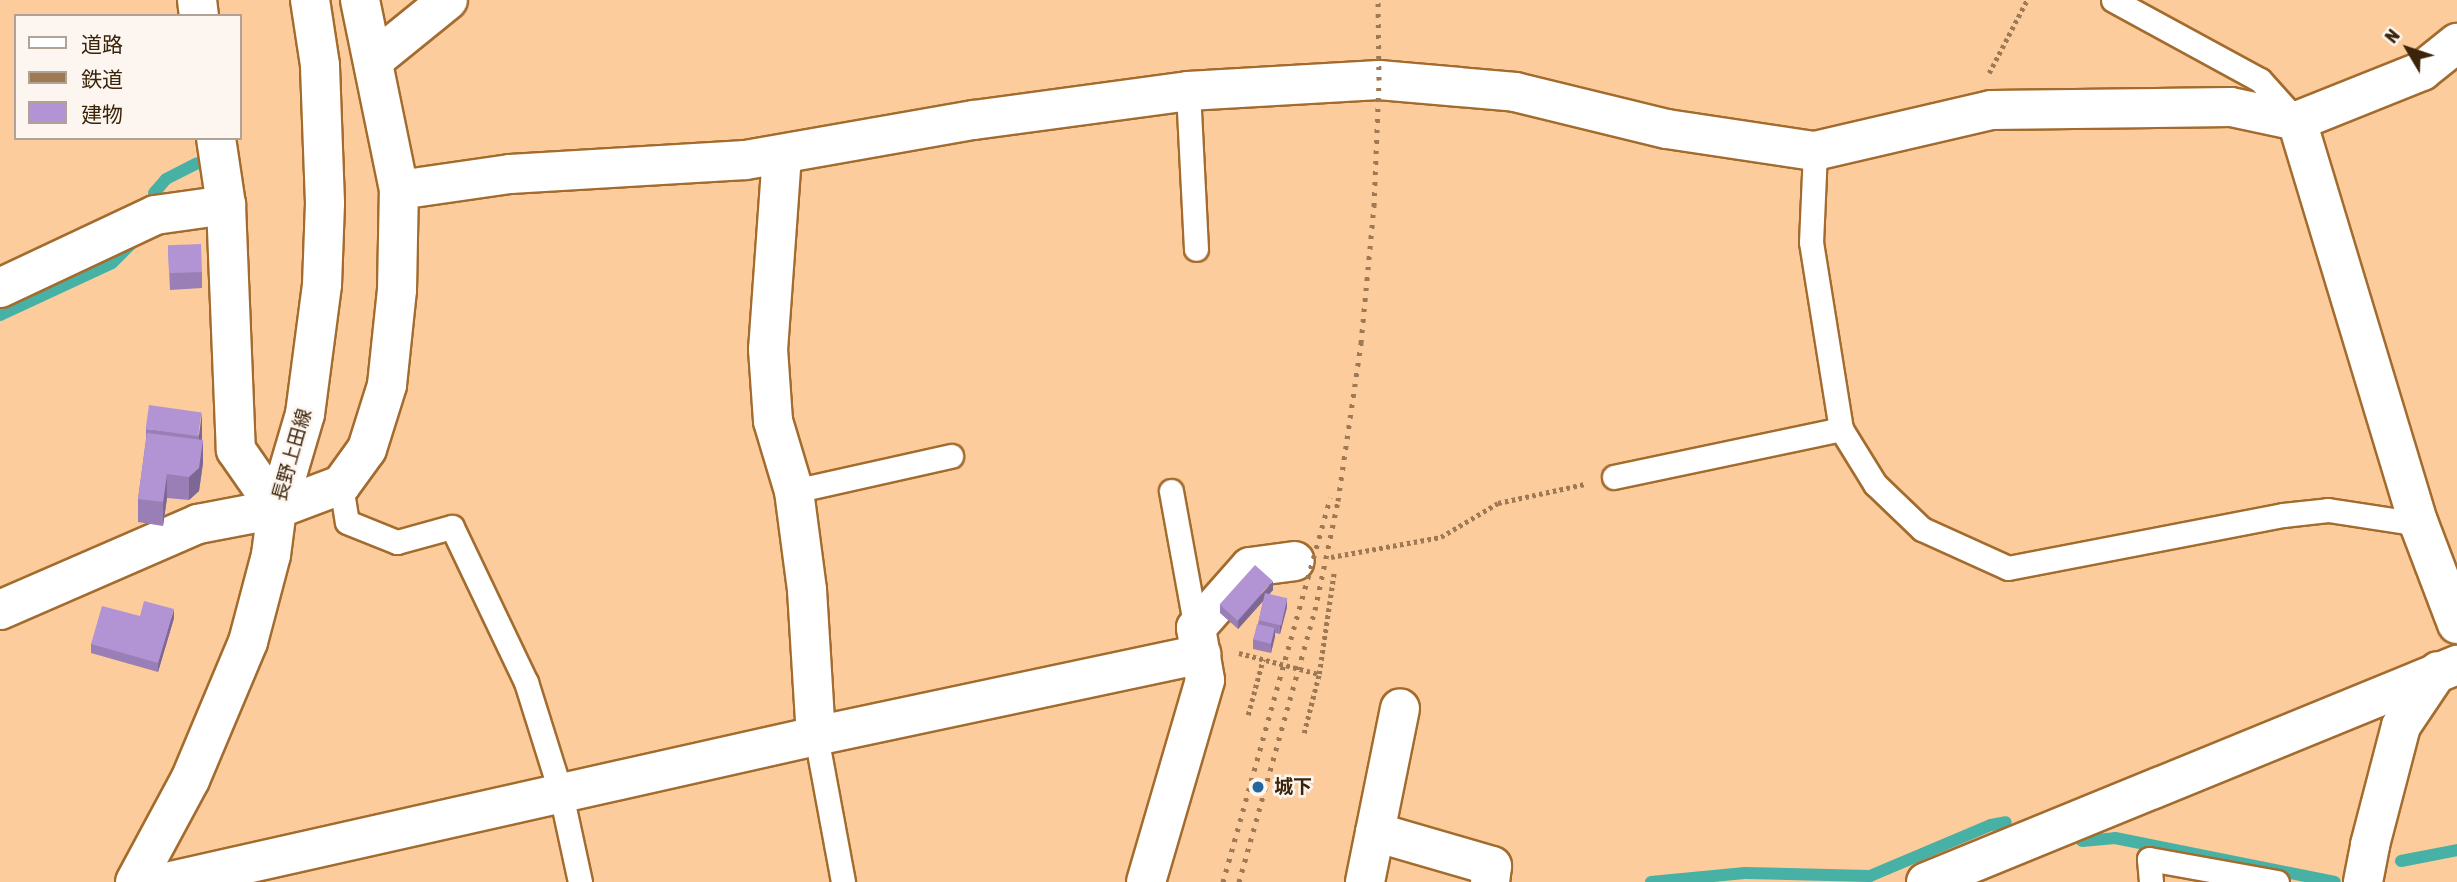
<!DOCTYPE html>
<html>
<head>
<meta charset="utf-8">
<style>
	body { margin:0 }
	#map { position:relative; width:2457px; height:882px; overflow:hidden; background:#fdcc9c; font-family:"Asap Condensed","Noto Sans JP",sans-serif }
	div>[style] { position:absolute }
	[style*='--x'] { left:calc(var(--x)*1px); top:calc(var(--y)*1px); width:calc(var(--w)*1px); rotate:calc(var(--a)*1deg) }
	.stream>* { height:12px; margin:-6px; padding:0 6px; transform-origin:6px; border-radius:6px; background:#47b1a6 }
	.path>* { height:4.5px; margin-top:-2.25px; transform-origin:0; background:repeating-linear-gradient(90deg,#9e7954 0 3.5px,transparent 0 7px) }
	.roads { filter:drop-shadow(2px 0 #a36c2e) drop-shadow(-2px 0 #a36c2e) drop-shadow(0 2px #a36c2e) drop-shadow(0 -2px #a36c2e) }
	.service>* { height:23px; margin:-11.5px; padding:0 11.5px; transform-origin:11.5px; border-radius:11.5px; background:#fff }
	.minor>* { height:38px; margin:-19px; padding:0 19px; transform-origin:19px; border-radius:19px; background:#fff }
	.tertiary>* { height:38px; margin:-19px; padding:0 19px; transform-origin:19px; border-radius:19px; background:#fff }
	.primary>* { height:38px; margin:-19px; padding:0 19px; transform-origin:19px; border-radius:19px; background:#fff }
	.rail>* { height:5px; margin-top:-2.5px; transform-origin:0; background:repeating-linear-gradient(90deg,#9e7954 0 3.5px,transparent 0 10.5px) }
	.wall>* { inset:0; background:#997fb6 }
	.shaded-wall>* { inset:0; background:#7d6894 }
	.building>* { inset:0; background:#b294d4; transform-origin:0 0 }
	.dots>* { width:19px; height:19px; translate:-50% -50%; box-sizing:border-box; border:4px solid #fdf6f0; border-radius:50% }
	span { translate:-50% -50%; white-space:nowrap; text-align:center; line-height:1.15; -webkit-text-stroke:5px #fdf6f0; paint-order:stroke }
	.street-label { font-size:19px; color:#3c240a }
	.poi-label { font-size:19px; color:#3c240a; font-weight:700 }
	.left { translate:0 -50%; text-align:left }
	.legend { position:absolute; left:14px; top:14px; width:228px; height:126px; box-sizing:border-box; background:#fdf6f0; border:2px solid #b0a294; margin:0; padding:9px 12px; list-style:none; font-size:21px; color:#3c240a }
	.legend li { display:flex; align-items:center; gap:14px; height:35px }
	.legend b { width:35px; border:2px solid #b0a294 }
	.north { position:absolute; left:2373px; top:14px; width:70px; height:70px; -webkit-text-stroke:5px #fdf6f0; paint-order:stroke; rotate:309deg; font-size:19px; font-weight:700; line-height:28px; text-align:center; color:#3c240a }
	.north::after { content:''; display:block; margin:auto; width:24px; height:32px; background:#3c240a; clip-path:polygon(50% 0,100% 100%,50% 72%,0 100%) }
</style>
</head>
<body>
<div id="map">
	<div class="stream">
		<div style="--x:154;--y:193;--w:18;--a:-49"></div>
		<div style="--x:166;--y:179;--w:34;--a:-27"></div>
		<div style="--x:0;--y:315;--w:123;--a:-24.9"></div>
		<div style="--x:112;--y:263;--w:30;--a:-45"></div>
		<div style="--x:2082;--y:841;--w:33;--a:-5"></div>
		<div style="--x:2115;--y:838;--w:224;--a:11.3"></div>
		<div style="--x:2401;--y:861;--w:57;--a:-11.1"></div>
		<div style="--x:1651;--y:882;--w:94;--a:-5.5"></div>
		<div style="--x:1745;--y:873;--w:125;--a:1.4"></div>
		<div style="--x:1870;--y:876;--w:131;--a:-22.9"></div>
		<div style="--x:1991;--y:825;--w:15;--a:-11"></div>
	</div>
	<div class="path">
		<div style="--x:1989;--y:73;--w:82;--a:-62.5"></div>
		<div style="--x:1331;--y:557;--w:112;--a:-10.3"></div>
		<div style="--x:1441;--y:537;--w:66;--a:-30.8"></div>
		<div style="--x:1498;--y:503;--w:89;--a:-12.3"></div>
		<div style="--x:1239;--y:653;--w:83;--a:14.7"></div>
		<div style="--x:1248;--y:715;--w:58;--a:-75"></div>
		<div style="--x:1304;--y:733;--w:61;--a:-75.7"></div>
		<div style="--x:1319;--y:674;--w:102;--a:-81.6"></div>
	</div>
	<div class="roads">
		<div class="service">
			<div style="--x:2113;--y:0;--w:167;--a:28.6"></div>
			<div style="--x:2260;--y:80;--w:54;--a:48"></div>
			<div style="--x:1188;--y:91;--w:158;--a:87.1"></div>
			<div style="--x:1815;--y:151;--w:91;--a:92.5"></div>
			<div style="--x:1811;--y:242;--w:189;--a:80.9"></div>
			<div style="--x:1841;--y:429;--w:65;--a:58.3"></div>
			<div style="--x:1875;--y:484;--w:65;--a:43.8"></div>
			<div style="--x:1922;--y:529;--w:94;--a:24.4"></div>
			<div style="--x:2008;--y:568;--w:280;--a:-10.9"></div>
			<div style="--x:2283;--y:515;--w:45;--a:-6.3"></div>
			<div style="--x:2328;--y:510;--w:92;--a:8.7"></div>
			<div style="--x:1614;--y:477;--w:232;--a:-11.9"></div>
			<div style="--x:341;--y:485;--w:37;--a:81"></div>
			<div style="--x:347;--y:522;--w:54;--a:21.8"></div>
			<div style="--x:397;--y:542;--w:57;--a:-15.3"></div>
			<div style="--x:452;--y:527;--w:172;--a:64.5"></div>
			<div style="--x:526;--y:682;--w:117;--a:72.6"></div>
			<div style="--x:561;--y:794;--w:90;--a:77.8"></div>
			<div style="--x:794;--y:491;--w:161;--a:-12.6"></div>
			<div style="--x:1171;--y:491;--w:139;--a:79.7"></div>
			<div style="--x:816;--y:736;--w:148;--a:79.5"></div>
			<div style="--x:2151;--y:882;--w:23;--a:-95"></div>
			<div style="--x:2149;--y:859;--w:130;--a:10.2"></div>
		</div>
		<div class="minor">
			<div style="--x:197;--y:0;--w:16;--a:83"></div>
			<div style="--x:374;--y:60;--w:95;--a:-39"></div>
			<div style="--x:2297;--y:121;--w:421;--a:73.2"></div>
			<div style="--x:2419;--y:524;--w:107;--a:69.2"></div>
			<div style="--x:216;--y:138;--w:68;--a:81.5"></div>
			<div style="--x:226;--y:205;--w:245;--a:87.7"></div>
			<div style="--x:236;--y:450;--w:72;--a:55.2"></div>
			<div style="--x:782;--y:155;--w:195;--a:94.1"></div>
			<div style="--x:768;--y:349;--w:72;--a:86"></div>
			<div style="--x:773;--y:421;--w:73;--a:73.3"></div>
			<div style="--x:794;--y:491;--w:100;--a:82.5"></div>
			<div style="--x:807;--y:590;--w:146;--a:86.5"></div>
			<div style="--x:399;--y:190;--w:112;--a:-8.2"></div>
			<div style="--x:510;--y:174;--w:236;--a:-3.4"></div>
			<div style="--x:746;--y:160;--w:231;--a:-10"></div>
			<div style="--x:974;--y:120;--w:216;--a:-7.7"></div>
			<div style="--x:1188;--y:91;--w:191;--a:-3.3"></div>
			<div style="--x:1379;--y:80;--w:137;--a:5"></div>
			<div style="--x:1515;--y:92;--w:156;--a:13.7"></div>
			<div style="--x:1667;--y:129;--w:150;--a:8.5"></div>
			<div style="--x:1815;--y:151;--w:181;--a:-13.1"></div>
			<div style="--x:1991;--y:110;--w:240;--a:-0.7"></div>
			<div style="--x:2231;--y:107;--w:67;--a:12"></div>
			<div style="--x:2297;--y:121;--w:135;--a:-21.8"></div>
			<div style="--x:2422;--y:71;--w:45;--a:-38.7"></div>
			<div style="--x:0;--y:288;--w:171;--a:-25.2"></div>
			<div style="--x:155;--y:215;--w:72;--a:-8"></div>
			<div style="--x:0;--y:610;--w:216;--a:-23.5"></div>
			<div style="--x:198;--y:524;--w:80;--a:-10.8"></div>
			<div style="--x:277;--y:509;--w:68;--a:-20.6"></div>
			<div style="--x:341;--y:485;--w:44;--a:-54.2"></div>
			<div style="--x:367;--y:449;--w:67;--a:-72.6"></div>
			<div style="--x:387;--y:385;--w:96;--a:-84"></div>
			<div style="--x:397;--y:290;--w:100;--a:-88.9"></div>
			<div style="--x:399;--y:190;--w:194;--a:-101.6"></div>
			<div style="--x:1375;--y:832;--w:122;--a:16.2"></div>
			<div style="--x:1492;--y:866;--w:16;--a:97"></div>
			<div style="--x:1146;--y:882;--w:210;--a:-73.7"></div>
			<div style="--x:1205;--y:680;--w:53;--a:-99.8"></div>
			<div style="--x:1196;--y:628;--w:81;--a:-48.5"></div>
			<div style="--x:1250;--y:567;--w:45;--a:-7.6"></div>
			<div style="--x:1365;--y:882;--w:177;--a:-78.6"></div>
			<div style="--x:1926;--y:882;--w:574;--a:-22.23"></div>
			<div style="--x:2363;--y:882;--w:38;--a:-79"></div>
			<div style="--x:2370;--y:845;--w:123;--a:-75.4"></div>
			<div style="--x:2401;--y:726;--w:66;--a:-56.1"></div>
		</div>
		<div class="tertiary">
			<div style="--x:171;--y:881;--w:661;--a:-12.67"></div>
			<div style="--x:816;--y:736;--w:394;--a:-12"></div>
		</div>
		<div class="primary">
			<div style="--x:135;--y:882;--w:116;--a:-61.7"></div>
			<div style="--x:190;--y:780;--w:150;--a:-67.2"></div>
			<div style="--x:248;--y:642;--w:90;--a:-75.2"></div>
			<div style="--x:271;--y:555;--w:46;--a:-82.6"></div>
			<div style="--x:277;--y:509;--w:99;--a:-73.6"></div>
			<div style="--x:305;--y:414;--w:130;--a:-82.5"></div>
			<div style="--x:322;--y:285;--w:82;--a:-87.9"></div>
			<div style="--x:325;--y:203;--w:138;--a:-92.1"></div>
			<div style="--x:320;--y:65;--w:66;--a:-98.7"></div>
		</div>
	</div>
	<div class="rail">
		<div style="--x:1223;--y:882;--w:399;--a:-74.4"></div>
		<div style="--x:1239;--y:882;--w:282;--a:-74.4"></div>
		<div style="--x:1315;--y:610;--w:111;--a:-78.1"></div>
		<div style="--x:1338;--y:501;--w:160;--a:-81.7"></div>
		<div style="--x:1361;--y:343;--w:138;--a:-84.6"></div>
		<div style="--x:1374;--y:206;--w:126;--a:-87.7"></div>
		<div style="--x:1379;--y:80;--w:80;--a:-90.7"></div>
	</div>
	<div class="wall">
		<div style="clip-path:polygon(168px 246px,202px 272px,202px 288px,170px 290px)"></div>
		<div style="clip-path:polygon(146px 429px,202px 435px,203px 463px,199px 491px,189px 500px,167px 498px,163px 526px,138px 522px,138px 499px,146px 439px)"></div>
		<div style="clip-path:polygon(1273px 590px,1269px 594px,1287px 607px,1280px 634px,1275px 633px,1271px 653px,1253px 649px,1253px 640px,1258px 624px,1263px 601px,1238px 629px,1220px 613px,1220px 605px)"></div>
		<div style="clip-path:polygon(140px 616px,174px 618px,158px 672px,91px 653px,91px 644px)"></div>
	</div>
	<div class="shaded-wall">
		<div style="clip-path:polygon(202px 412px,202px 435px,199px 458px,199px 435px)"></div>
		<div style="clip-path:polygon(203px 440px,203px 463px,199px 491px,189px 500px,189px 477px)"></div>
		<div style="clip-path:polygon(167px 474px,167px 498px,163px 526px,163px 502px)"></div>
		<div style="clip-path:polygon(1273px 581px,1273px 590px,1238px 629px,1238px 621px)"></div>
		<div style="clip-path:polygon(1287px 598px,1287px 607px,1280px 634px,1280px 625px)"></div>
		<div style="clip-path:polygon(174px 609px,174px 618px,158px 672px,158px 663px)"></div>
		<div style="clip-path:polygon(1275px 628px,1275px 637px,1271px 653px,1271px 644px)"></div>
	</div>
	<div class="building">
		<div style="left:201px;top:244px;width:28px;height:33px;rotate:88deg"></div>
		<div style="left:149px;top:405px;width:53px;height:24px;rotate:8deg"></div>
		<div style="clip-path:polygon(147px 433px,203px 440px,199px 468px,189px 477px,167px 474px,163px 502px,138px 499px)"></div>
		<div style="left:1255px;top:565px;width:24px;height:53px;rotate:42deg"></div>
		<div style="left:1265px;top:593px;width:23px;height:28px;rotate:13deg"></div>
		<div style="clip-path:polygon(144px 601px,174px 609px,158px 663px,91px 644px,102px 606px,140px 616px)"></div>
		<div style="left:1257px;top:624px;width:18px;height:16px;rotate:13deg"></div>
	</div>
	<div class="dots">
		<div style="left:1258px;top:787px;background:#23679c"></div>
	</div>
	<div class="street-label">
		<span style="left:292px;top:455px;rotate:-74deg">長野上田線</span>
	</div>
	<div class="poi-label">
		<span class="left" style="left:1274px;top:787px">城下</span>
	</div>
	<ul class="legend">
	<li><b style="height:9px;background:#fff"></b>道路</li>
	<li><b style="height:9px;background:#9e7954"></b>鉄道</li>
	<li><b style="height:19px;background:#b294d4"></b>建物</li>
	</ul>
	<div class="north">N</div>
</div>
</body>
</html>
